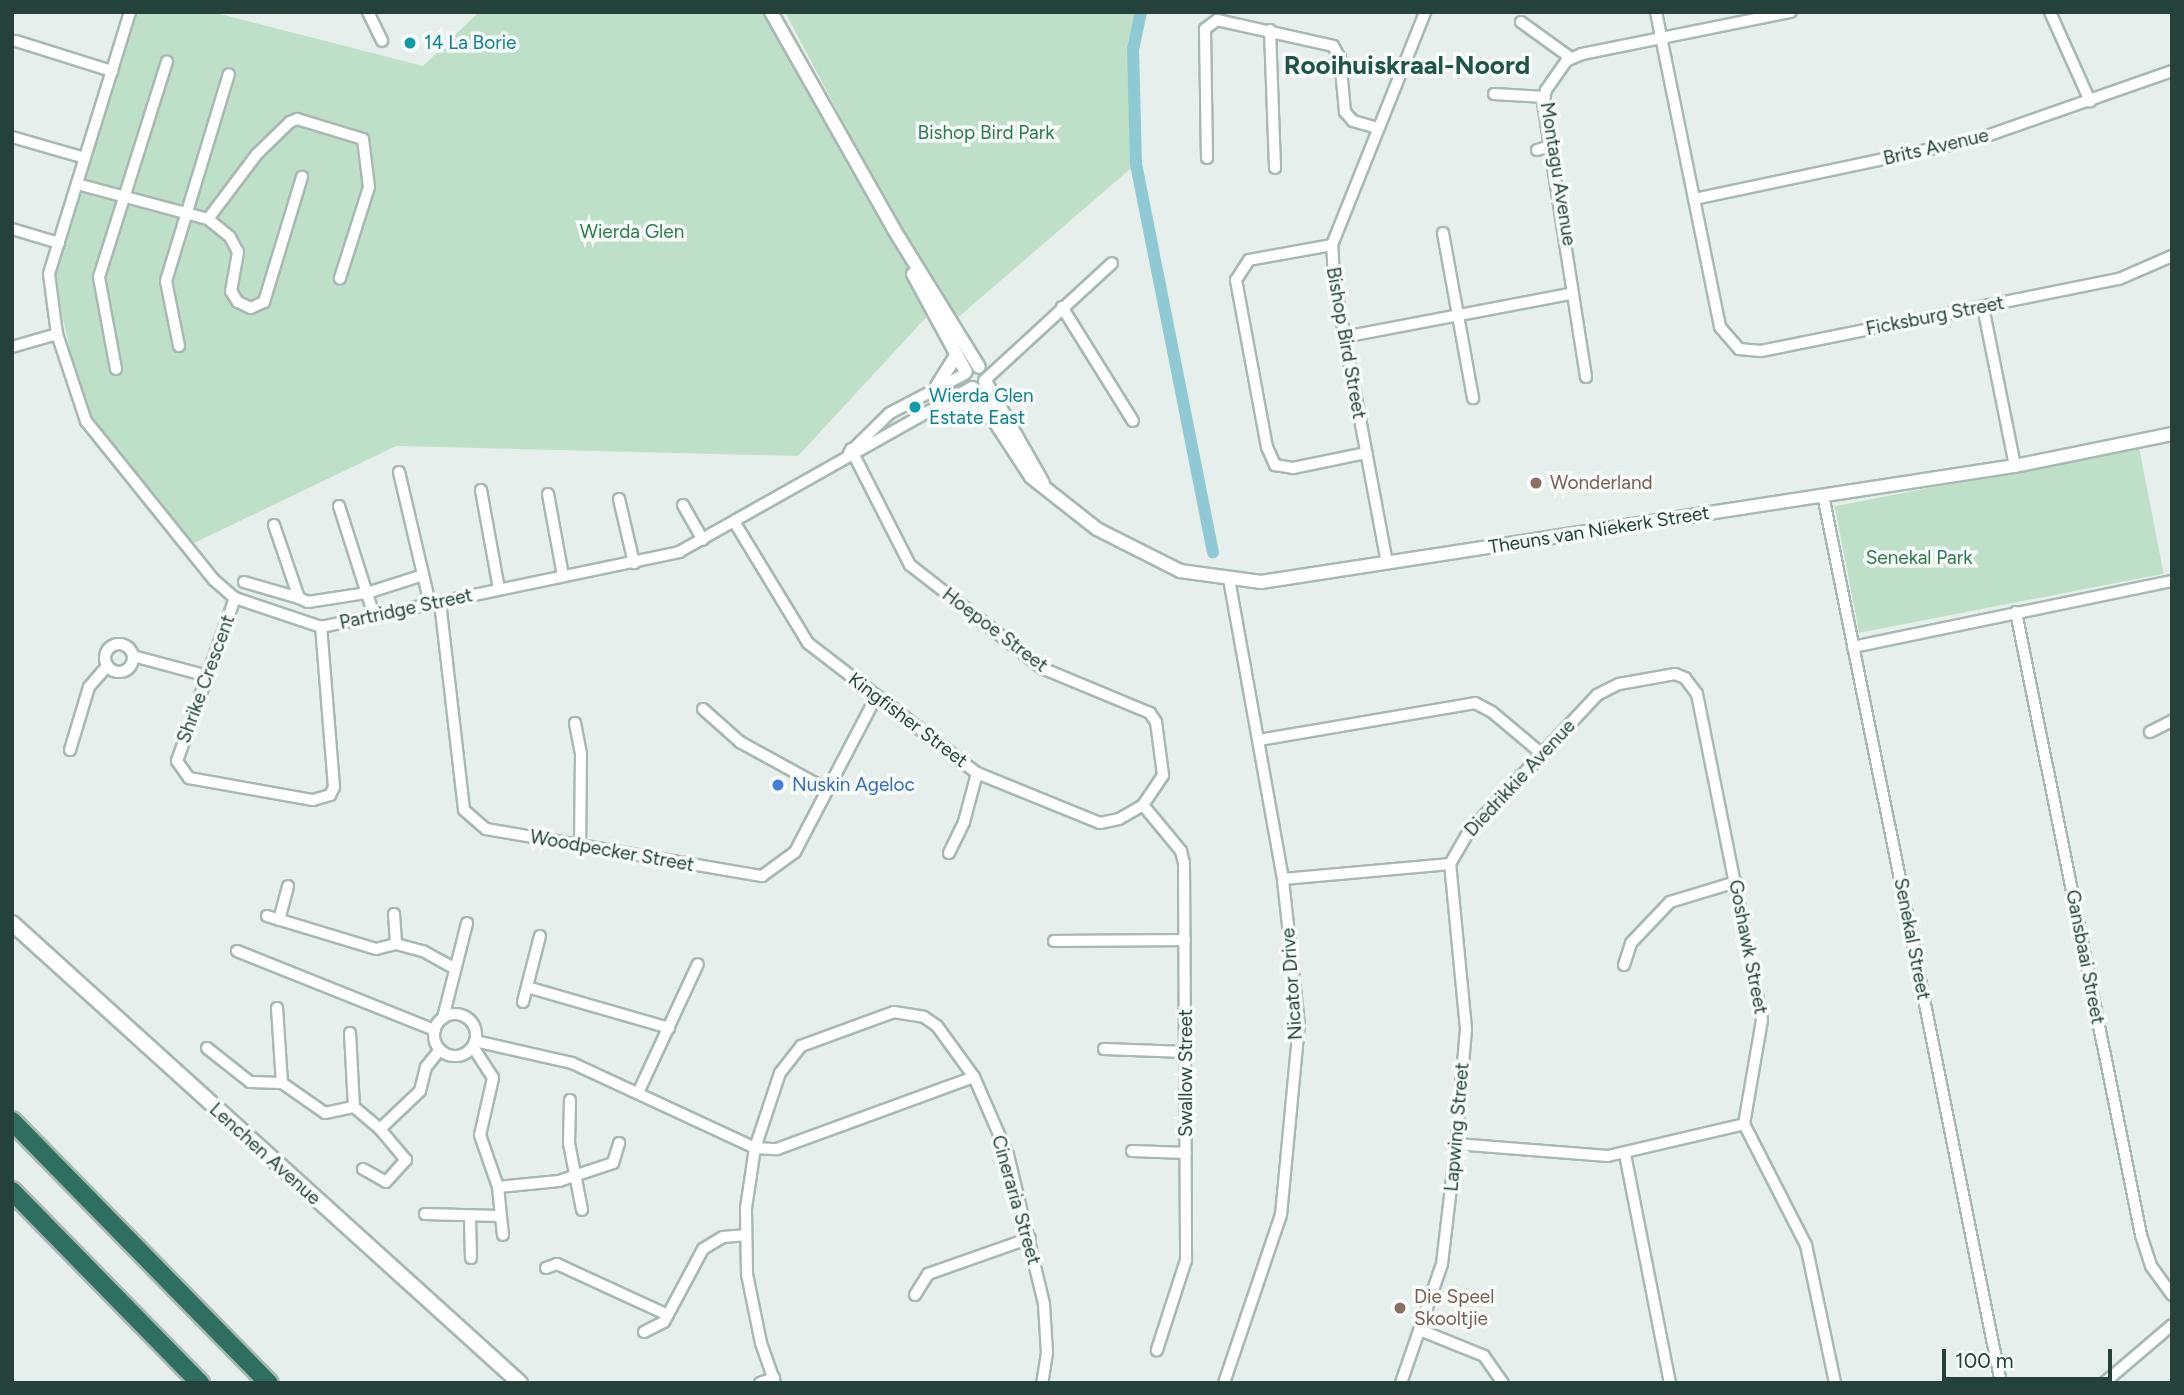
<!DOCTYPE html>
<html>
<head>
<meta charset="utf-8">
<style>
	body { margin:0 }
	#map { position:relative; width:2184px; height:1395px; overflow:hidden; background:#e6efeb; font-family:Figtree,sans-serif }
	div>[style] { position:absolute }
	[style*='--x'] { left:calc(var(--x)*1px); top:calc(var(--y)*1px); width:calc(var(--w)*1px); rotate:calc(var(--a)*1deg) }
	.green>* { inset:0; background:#bfe0c8; transform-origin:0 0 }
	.canal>* { height:12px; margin:-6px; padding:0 6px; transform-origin:6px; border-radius:6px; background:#8ec9d4 }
	.roads { filter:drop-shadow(2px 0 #a8b8b2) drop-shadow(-2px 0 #a8b8b2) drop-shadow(0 2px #a8b8b2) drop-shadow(0 -2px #a8b8b2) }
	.minor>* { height:10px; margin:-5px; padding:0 5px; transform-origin:5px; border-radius:5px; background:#fff }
	.minor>.ring { margin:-5px; padding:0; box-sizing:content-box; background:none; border:10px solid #fff; border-radius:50% }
	.tertiary>* { height:12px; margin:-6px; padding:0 6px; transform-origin:6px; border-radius:6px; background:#fff }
	.secondary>* { height:14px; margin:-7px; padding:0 7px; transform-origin:7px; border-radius:7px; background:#fff }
	.motorway>* { height:18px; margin:-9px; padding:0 9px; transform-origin:9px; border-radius:9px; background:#2f6f62 }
	.dots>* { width:19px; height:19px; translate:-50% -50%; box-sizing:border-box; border:4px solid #f7fbf9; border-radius:50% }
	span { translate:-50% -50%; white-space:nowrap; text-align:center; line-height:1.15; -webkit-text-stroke:7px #f7fbf9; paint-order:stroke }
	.culture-label { font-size:19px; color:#0d838f }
	.left { translate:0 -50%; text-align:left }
	.park-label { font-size:19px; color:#2d7a4b }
	.street-label { font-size:19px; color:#24423a }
	.education-label { font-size:19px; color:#785e54 }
	.shop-label { font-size:19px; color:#366cbe }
	.district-label { font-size:26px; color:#1f5548; font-weight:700 }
	.frame { position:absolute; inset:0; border:14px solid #24423a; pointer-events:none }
	.scale { position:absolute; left:1942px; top:1349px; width:170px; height:32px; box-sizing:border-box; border:4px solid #24423a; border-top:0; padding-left:9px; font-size:21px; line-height:24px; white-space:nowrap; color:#24423a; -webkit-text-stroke:5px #f7fbf9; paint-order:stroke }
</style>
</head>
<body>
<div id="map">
	<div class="green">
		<div style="clip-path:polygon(135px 12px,212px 12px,423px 66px,479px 12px,764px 12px,932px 311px,798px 456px,396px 446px,192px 544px,83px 410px,54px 277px)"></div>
		<div style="clip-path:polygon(785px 12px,1141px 12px,1133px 50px,1136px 164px,955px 320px,920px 267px)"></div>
		<div style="left:2139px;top:447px;width:129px;height:310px;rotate:79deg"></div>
	</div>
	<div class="canal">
		<div style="--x:1141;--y:12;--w:38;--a:102"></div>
		<div style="--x:1133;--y:49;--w:115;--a:88.5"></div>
		<div style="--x:1136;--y:164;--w:396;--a:78.8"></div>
	</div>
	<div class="roads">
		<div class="minor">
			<div style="--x:130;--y:12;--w:274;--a:107.2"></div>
			<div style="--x:49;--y:274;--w:61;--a:82.4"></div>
			<div style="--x:57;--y:334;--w:92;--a:71.6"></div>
			<div style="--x:86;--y:421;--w:204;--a:51.2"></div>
			<div style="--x:214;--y:580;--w:28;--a:41"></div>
			<div style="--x:235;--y:598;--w:91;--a:18.6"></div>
			<div style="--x:321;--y:627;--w:366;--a:-11.8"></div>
			<div style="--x:679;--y:552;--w:336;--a:-29.4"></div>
			<div style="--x:368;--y:12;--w:32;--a:64"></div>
			<div style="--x:1656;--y:12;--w:321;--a:78.5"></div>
			<div style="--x:1720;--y:327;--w:29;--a:49"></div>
			<div style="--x:1739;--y:349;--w:22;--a:5"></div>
			<div style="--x:1761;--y:351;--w:365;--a:-11.4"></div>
			<div style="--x:2119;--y:279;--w:58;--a:-23.5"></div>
			<div style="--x:2050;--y:12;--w:98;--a:65.8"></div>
			<div style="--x:1521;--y:22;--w:62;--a:35.8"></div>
			<div style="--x:1270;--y:30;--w:138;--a:87.9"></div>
			<div style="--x:16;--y:41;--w:101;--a:17.4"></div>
			<div style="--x:1494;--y:94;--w:51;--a:3.4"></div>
			<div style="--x:12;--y:137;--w:76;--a:16"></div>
			<div style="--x:1537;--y:150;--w:15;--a:-16"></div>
			<div style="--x:1207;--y:158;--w:129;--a:-90.9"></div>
			<div style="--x:1205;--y:29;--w:15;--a:-37"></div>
			<div style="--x:1217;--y:20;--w:119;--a:12.6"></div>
			<div style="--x:1333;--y:46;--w:14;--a:60"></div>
			<div style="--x:1340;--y:58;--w:54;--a:84.7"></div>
			<div style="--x:1345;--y:112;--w:12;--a:48"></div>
			<div style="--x:1353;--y:121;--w:26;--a:16"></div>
			<div style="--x:77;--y:184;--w:136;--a:15"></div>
			<div style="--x:208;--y:219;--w:28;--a:39"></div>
			<div style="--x:230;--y:237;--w:17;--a:62"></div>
			<div style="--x:238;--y:252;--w:40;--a:100"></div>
			<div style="--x:231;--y:291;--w:13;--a:58"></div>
			<div style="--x:238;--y:302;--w:14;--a:25"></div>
			<div style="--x:251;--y:308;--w:14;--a:-25"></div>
			<div style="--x:264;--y:302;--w:131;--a:-73.1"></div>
			<div style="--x:1694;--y:199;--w:290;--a:-11.9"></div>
			<div style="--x:1978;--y:139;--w:206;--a:-19.3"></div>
			<div style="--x:208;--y:219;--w:81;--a:-53"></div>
			<div style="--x:257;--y:154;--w:46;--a:-44.1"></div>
			<div style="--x:290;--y:122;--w:8;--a:-23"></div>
			<div style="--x:297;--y:119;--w:69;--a:16.9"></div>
			<div style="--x:363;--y:139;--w:48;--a:82.9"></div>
			<div style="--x:369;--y:187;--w:96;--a:107.7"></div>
			<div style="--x:12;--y:229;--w:49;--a:16.6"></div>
			<div style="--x:1443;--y:233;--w:168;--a:79.7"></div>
			<div style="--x:1332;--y:245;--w:84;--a:169.8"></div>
			<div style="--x:1249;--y:260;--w:24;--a:123"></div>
			<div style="--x:1236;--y:280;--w:170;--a:79.5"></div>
			<div style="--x:1267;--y:447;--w:20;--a:66"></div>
			<div style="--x:1275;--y:465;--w:18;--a:9"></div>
			<div style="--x:1293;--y:468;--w:75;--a:-11.6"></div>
			<div style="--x:1062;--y:307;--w:134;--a:58.1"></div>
			<div style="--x:1983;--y:307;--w:162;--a:78.6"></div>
			<div style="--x:1344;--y:337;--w:230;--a:-10.8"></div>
			<div style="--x:179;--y:346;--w:66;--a:-101.3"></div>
			<div style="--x:166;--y:281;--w:216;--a:-73.1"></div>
			<div style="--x:12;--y:347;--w:47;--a:-16.1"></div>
			<div style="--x:116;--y:369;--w:94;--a:-100.5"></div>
			<div style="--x:99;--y:277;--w:226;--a:-72.5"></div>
			<div style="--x:1586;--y:377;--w:277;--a:-98.9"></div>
			<div style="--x:1543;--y:103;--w:13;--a:-77"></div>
			<div style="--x:1546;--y:90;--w:35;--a:-55"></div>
			<div style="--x:1566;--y:61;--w:17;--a:-24"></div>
			<div style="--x:1582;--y:54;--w:213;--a:-11.4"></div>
			<div style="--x:986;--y:379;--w:171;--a:-42.6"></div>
			<div style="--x:849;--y:453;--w:57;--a:-44.3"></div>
			<div style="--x:890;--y:413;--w:85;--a:-27.5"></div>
			<div style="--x:399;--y:472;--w:136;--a:76.8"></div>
			<div style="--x:481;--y:490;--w:101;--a:79.7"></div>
			<div style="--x:548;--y:494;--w:83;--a:79.6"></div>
			<div style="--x:1823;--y:495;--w:906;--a:78.67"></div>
			<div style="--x:619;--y:499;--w:66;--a:76.8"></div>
			<div style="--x:683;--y:505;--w:40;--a:60.3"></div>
			<div style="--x:339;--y:506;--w:115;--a:72.3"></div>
			<div style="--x:735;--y:523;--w:140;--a:58.7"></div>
			<div style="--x:808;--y:643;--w:213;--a:37.6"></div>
			<div style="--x:977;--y:773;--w:133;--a:22.1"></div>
			<div style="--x:1100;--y:823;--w:19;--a:-12"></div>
			<div style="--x:1119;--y:819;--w:28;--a:-30"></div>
			<div style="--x:1143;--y:805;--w:36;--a:-56"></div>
			<div style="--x:1163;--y:775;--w:53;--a:-97.5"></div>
			<div style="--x:1156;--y:722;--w:11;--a:-124"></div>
			<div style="--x:1150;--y:713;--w:117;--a:-157.4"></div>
			<div style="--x:1042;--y:668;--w:167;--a:-142"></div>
			<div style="--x:910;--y:565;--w:130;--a:-117"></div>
			<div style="--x:274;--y:525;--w:77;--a:71.1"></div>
			<div style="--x:299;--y:598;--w:10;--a:24"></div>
			<div style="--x:308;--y:602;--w:60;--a:-8.7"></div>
			<div style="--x:367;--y:593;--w:59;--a:-17.8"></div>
			<div style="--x:1387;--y:563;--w:289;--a:-100.6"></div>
			<div style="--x:1334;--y:279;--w:34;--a:-93"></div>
			<div style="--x:1332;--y:245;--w:251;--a:-68.2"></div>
			<div style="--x:244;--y:582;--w:57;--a:16.2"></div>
			<div style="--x:235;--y:598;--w:173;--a:109.6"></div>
			<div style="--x:177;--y:761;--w:21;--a:55"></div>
			<div style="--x:189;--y:778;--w:126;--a:10.1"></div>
			<div style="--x:313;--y:800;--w:18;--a:-16"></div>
			<div style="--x:330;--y:795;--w:9;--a:-63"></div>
			<div style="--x:334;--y:787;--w:161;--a:-94.6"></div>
			<div style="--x:440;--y:602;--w:209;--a:83.4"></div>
			<div style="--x:464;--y:810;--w:29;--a:41"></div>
			<div style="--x:486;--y:829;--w:280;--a:9.7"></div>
			<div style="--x:762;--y:876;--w:41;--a:-36"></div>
			<div style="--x:795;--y:852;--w:175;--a:-62.4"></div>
			<div style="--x:2016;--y:612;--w:635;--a:78.65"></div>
			<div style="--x:2141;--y:1235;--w:33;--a:72"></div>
			<div style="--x:2151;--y:1266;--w:36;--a:54"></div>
			<div class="ring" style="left:105px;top:644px;width:18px;height:18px"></div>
			<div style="--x:1853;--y:647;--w:326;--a:-11.7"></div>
			<div style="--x:133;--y:656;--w:73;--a:15"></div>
			<div style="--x:703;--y:709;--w:50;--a:41.7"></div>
			<div style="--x:740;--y:742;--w:98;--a:28.7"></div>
			<div style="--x:575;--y:723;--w:32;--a:79"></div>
			<div style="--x:581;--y:754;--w:92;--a:90.6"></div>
			<div style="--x:2150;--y:732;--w:25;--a:-27"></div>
			<div style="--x:1259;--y:740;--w:219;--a:-9.7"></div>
			<div style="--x:1475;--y:703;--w:19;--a:28"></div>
			<div style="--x:1492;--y:712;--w:65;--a:40"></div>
			<div style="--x:70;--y:750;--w:66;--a:-73.2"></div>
			<div style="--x:89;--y:687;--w:28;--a:-49"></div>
			<div style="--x:1143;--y:805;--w:60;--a:50.4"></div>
			<div style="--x:1181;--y:851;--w:12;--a:76"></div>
			<div style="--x:1184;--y:863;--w:397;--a:89.7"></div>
			<div style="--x:1186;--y:1260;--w:95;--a:107.9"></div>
			<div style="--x:949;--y:853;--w:34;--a:-64"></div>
			<div style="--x:964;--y:822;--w:51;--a:-75.1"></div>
			<div style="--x:1283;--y:879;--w:168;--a:-5.1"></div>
			<div style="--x:1450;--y:864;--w:36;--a:-60"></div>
			<div style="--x:1468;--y:833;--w:189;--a:-46.9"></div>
			<div style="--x:1597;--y:695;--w:25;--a:-27"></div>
			<div style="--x:1619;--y:684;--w:57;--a:-10.1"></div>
			<div style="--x:1675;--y:674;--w:11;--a:22"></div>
			<div style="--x:1685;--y:678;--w:20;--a:53"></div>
			<div style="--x:1697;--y:694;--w:332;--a:78.7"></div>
			<div style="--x:1762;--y:1020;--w:106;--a:99.8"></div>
			<div style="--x:1744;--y:1124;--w:136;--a:62.9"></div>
			<div style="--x:1806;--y:1245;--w:141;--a:78.1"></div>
			<div style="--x:394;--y:914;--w:30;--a:86"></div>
			<div style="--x:267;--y:916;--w:114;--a:16.8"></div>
			<div style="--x:376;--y:949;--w:21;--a:-14"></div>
			<div style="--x:396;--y:944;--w:28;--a:15"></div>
			<div style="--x:423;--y:951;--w:37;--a:29"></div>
			<div style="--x:279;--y:920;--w:35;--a:-75"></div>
			<div style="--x:1054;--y:941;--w:131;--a:-0.4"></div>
			<div style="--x:237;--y:951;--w:213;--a:21.8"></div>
			<div style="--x:1624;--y:965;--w:23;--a:-72"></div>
			<div style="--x:1631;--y:943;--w:57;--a:-46.4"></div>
			<div style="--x:1670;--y:902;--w:69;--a:-16.9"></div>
			<div style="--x:527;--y:987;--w:148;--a:16.1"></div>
			<div style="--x:523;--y:1002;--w:68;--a:-75.6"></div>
			<div style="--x:277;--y:1008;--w:75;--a:86.2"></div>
			<div class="ring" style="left:434px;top:1014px;width:32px;height:32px"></div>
			<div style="--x:443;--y:1018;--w:98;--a:-75.8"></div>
			<div style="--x:350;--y:1033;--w:74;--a:86.9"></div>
			<div style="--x:475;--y:1041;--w:99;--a:12.8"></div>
			<div style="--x:572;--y:1063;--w:202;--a:24.9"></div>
			<div style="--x:755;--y:1148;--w:22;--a:3"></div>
			<div style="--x:777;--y:1149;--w:210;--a:-20.1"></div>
			<div style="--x:473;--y:1047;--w:37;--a:57"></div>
			<div style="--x:493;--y:1078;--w:58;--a:102.8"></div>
			<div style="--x:480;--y:1135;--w:55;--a:70.9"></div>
			<div style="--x:498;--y:1187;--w:48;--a:84.1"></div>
			<div style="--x:207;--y:1048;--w:55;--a:38.3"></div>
			<div style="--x:250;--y:1082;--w:32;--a:2"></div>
			<div style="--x:282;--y:1083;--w:52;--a:34.9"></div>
			<div style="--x:325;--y:1113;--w:30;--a:-12"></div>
			<div style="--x:354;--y:1107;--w:34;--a:40"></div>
			<div style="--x:380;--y:1129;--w:55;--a:-43.5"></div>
			<div style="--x:420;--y:1091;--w:25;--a:-76"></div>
			<div style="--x:426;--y:1067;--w:22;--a:-51"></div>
			<div style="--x:1104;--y:1049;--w:82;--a:2.1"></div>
			<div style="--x:638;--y:1093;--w:142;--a:-65.1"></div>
			<div style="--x:570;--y:1100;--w:43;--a:91.3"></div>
			<div style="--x:569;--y:1143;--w:68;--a:79"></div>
			<div style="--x:1456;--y:1144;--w:152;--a:4.5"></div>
			<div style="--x:1608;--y:1156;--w:140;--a:-13.2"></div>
			<div style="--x:1132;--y:1151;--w:54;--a:2.1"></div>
			<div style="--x:1625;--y:1154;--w:233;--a:78.9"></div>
			<div style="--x:363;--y:1169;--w:26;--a:29"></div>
			<div style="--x:386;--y:1182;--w:30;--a:-48"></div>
			<div style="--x:406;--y:1160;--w:40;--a:-130"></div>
			<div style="--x:498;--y:1187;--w:61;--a:-5.6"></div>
			<div style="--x:559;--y:1181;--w:57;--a:-18.4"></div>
			<div style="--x:613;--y:1163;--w:21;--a:-73"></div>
			<div style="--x:425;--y:1214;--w:74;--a:1.5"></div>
			<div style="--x:470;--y:1218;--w:40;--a:88.6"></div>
			<div style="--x:546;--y:1268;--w:12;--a:-20"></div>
			<div style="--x:557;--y:1264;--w:122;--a:24.7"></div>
			<div style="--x:915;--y:1295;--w:25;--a:-58"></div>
			<div style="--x:928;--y:1274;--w:108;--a:-19.4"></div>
			<div style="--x:1420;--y:1330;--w:69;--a:22.1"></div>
			<div style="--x:1484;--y:1356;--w:33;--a:55"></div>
			<div style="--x:644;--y:1332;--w:22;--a:-27"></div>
			<div style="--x:664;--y:1322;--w:83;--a:-61.9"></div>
			<div style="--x:703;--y:1249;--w:23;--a:-31"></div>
			<div style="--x:723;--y:1237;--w:21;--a:-5"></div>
			<div style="--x:760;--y:1383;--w:15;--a:-20"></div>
			<div style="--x:775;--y:1383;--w:42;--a:-109.3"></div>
			<div style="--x:761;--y:1343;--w:70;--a:-101.5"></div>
			<div style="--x:747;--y:1274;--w:66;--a:-90.9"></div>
			<div style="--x:746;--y:1208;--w:61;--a:-81.5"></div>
			<div style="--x:755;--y:1148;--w:79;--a:-71.6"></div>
			<div style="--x:780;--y:1073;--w:34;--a:-52"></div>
			<div style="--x:801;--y:1046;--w:99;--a:-20.1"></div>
			<div style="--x:894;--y:1012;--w:30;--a:9"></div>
			<div style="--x:924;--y:1017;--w:16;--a:35"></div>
			<div style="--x:937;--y:1026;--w:63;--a:54"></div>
			<div style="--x:974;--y:1077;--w:85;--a:66.4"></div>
			<div style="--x:1008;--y:1155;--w:153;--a:76.4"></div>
			<div style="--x:1044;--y:1304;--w:49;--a:86.5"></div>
			<div style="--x:1047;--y:1353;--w:30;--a:99"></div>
			<div style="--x:1224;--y:1383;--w:177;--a:-71.3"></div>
			<div style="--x:1281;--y:1215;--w:191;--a:-84.6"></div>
			<div style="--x:1299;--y:1025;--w:147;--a:-96.3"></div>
			<div style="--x:1283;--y:879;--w:304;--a:-100.2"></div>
			<div style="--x:1401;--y:1383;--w:126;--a:-71"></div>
			<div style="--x:1442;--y:1264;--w:121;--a:-83.3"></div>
			<div style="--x:1456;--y:1144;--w:115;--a:-85"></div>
			<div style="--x:1466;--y:1029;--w:166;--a:-95.5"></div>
			<div style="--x:2104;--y:1383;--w:89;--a:-40.5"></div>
		</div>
		<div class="tertiary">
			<div style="--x:771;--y:12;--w:248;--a:60.5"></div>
			<div style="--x:893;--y:228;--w:163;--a:58.3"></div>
			<div style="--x:913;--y:274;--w:111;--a:61.6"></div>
			<div style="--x:985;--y:381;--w:117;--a:60.4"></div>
			<div style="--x:937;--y:386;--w:36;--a:-58"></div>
			<div style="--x:973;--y:388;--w:106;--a:56.9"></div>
			<div style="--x:1031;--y:477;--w:84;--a:38.2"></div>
			<div style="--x:1097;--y:529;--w:93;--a:26.8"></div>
			<div style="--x:1180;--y:571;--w:82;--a:7.7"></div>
			<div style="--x:1261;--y:582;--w:763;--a:-8.75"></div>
			<div style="--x:2015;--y:466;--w:160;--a:-11.5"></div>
			<div style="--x:943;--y:405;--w:26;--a:-2"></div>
			<div style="--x:969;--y:404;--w:22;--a:34"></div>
		</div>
		<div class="secondary">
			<div style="--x:12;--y:923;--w:685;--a:42.16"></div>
		</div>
		<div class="motorway">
			<div style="--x:12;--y:1121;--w:367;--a:45.6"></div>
			<div style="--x:12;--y:1191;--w:269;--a:45.6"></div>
		</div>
	</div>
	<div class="dots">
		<div style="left:410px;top:43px;background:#0f9aa8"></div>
		<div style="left:915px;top:407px;background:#0f9aa8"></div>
		<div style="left:1536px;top:483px;background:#8d6e63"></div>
		<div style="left:778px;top:785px;background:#3f7fe0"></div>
		<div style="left:1400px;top:1308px;background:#8d6e63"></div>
	</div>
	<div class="culture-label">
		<span class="left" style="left:424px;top:43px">14 La Borie</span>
		<span class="left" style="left:929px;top:407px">Wierda Glen<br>Estate East</span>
	</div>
	<div class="park-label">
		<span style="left:986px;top:133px">Bishop Bird Park</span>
		<span style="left:632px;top:232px">Wierda Glen</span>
		<span style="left:1919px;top:558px">Senekal Park</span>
	</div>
	<div class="street-label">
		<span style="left:1936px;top:147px;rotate:-13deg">Brits Avenue</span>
		<span style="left:1558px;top:174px;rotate:81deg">Montagu Avenue</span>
		<span style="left:1935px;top:316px;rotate:-11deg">Ficksburg Street</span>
		<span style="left:1346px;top:343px;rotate:80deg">Bishop Bird Street</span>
		<span style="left:1599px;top:530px;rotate:-9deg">Theuns van Niekerk Street</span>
		<span style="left:406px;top:609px;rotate:-12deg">Partridge Street</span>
		<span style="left:995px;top:630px;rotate:37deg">Hoepoe Street</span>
		<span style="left:206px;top:679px;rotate:-70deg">Shrike Crescent</span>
		<span style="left:908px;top:720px;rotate:37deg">Kingfisher Street</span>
		<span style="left:1520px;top:778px;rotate:-47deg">Diedrikkie Avenue</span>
		<span style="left:612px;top:851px;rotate:10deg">Woodpecker Street</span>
		<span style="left:1912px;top:939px;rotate:79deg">Senekal Street</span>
		<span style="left:1748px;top:947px;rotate:79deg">Goshawk Street</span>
		<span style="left:2085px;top:957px;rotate:79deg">Gansbaai Street</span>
		<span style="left:1292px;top:984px;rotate:-94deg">Nicator Drive</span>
		<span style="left:1186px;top:1073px;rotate:-90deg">Swallow Street</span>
		<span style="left:1457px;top:1127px;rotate:-85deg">Lapwing Street</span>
		<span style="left:265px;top:1154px;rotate:42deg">Lenchen Avenue</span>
		<span style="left:1016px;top:1200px;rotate:74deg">Cineraria Street</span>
	</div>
	<div class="education-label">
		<span class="left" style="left:1550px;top:483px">Wonderland</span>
		<span class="left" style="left:1414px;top:1308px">Die Speel<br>Skooltjie</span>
	</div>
	<div class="shop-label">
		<span class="left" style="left:792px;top:785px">Nuskin Ageloc</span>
	</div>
	<div class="district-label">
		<span style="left:1407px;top:66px">Rooihuiskraal-Noord</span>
	</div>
	<div class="frame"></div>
	<div class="scale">100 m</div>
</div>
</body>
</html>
